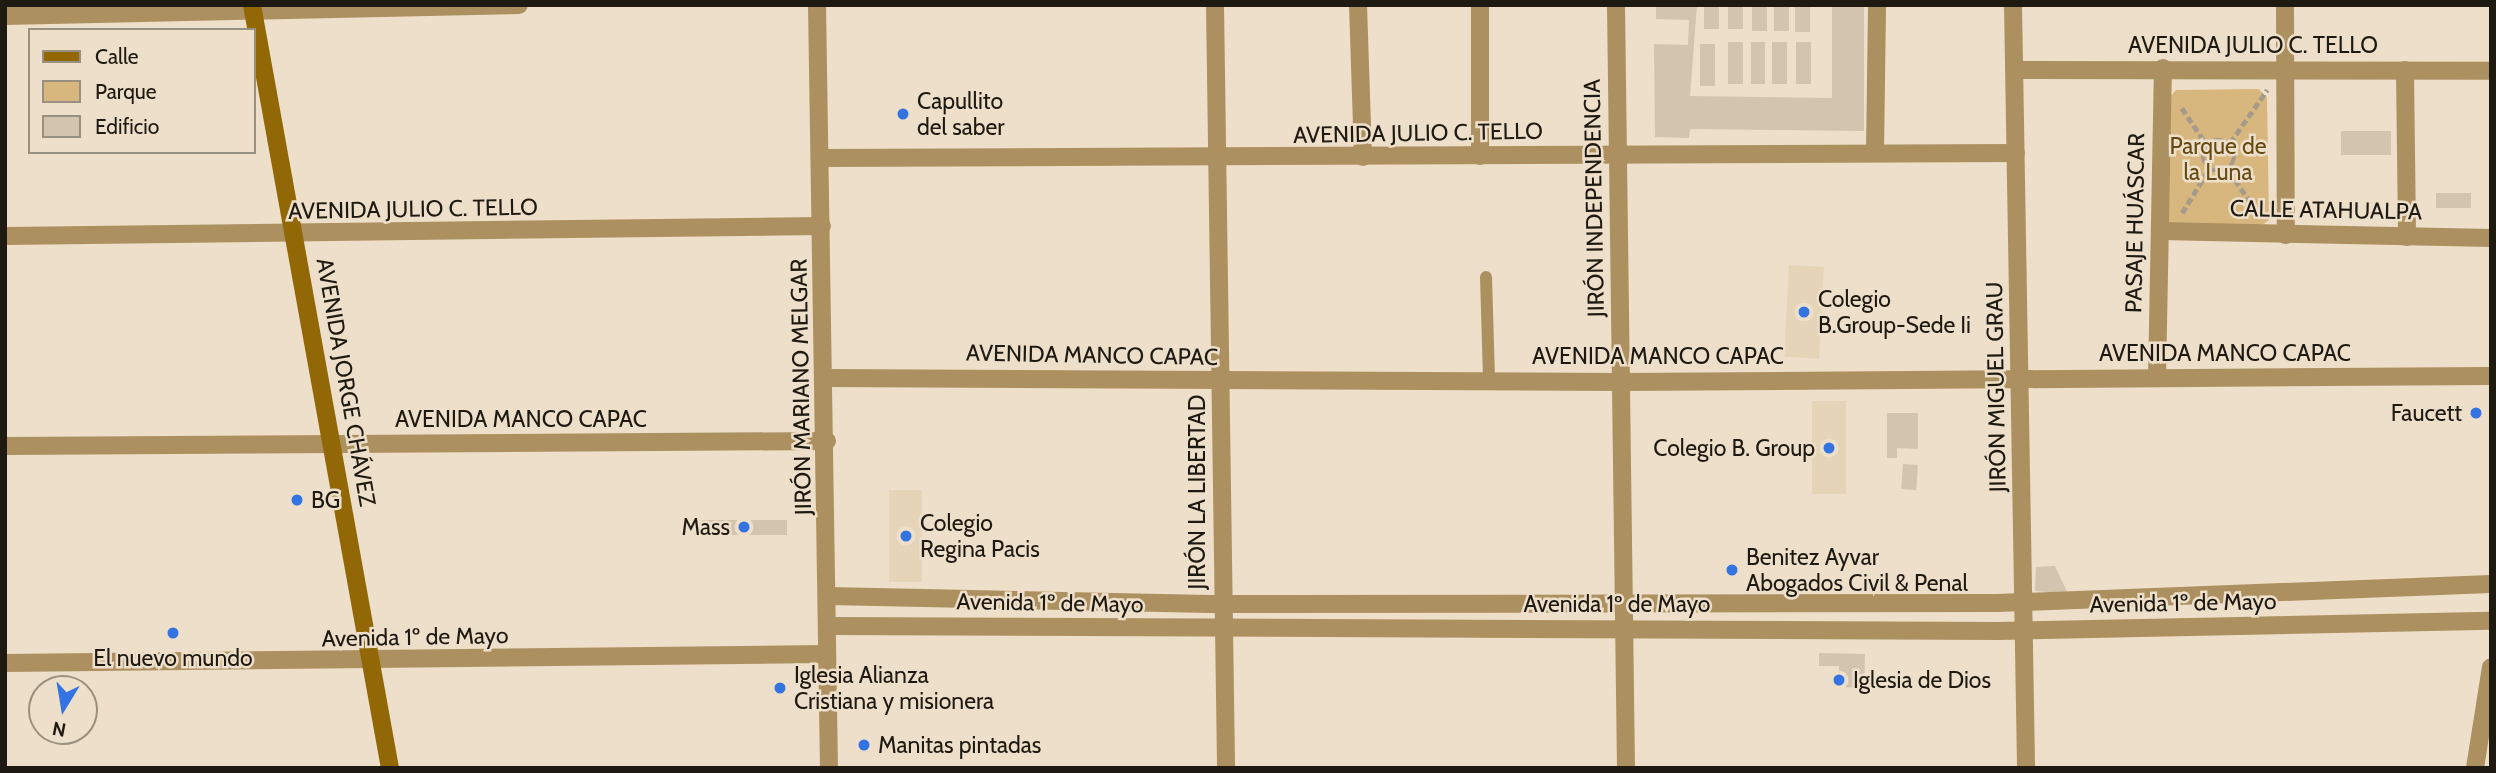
<!DOCTYPE html>
<html>
<head>
<meta charset="utf-8">
<style>
	body { margin:0 }
	#map { position:relative; width:2496px; height:773px; overflow:hidden; background:#eddfc9; font-family:Cabin,sans-serif }
	div>[style] { position:absolute }
	[style*='--x'] { left:calc(var(--x)*1px); top:calc(var(--y)*1px); width:calc(var(--w)*1px); rotate:calc(var(--a)*1deg) }
	.built>* { inset:0; background:#e5d4b7; transform-origin:0 0 }
	.green>* { inset:0; background:#d8b77f }
	.building>* { inset:0; background:#d2c4ae; transform-origin:0 0 }
	.path>* { height:4.5px; margin-top:-2.25px; transform-origin:0; background:repeating-linear-gradient(90deg,#a69b8a 0 7px,transparent 0 10.5px) }
	.path>.ring { margin:-2.25px; padding:0; box-sizing:content-box; background:none; border:4.5px solid #a69b8a; border-radius:50% }
	.lane>* { height:12px; margin:-6px; padding:0 6px; transform-origin:6px; border-radius:6px; background:#ad9060 }
	.street>* { height:18px; margin:-9px; padding:0 9px; transform-origin:9px; border-radius:9px; background:#ad9060 }
	.secondary>* { height:18px; margin:-9px; padding:0 9px; transform-origin:9px; border-radius:9px; background:#926807 }
	.dots>* { width:19px; height:19px; translate:-50% -50%; box-sizing:border-box; border:4px solid #eddfc9; border-radius:50% }
	span { translate:-50% -50%; white-space:nowrap; text-align:center; line-height:1.15; -webkit-text-stroke:5px #eddfc9; paint-order:stroke }
	.street-label { font-size:23px; color:#1e1911 }
	.poi-label { font-size:23px; color:#1e1911 }
	.left { translate:0 -50%; text-align:left }
	.right { translate:-100% -50%; text-align:right }
	.park-label { font-size:23px; color:#664a12 }
	.frame { position:absolute; inset:0; border:7px solid #1e1911; pointer-events:none }
	.legend { position:absolute; left:28px; top:28px; width:228px; height:126px; box-sizing:border-box; background:#eddfc9; border:2px solid #9a907f; margin:0; padding:9px 12px; list-style:none; font-size:21px; color:#1e1911 }
	.legend li { display:flex; align-items:center; gap:14px; height:35px }
	.legend b { width:35px; border:2px solid #9a907f }
	.north { position:absolute; left:28px; top:675px; width:70px; height:70px; box-sizing:border-box; background:#eddfc9; border:2px solid #9a907f; border-radius:50%; rotate:191deg; font-size:19px; font-weight:700; line-height:28px; text-align:center; color:#1e1911 }
	.north::after { content:''; display:block; margin:auto; width:24px; height:32px; background:#3374e2; clip-path:polygon(50% 0,100% 100%,50% 72%,0 100%) }
</style>
</head>
<body>
<div id="map">
	<div class="built">
		<div style="left:1789px;top:265px;width:35px;height:92px;rotate:3deg"></div>
		<div style="left:1812px;top:401px;width:34px;height:93px"></div>
		<div style="left:889px;top:490px;width:33px;height:92px"></div>
	</div>
	<div class="green">
		<div style="clip-path:polygon(2259px 89px,2267px 98px,2269px 220px,2258px 228px,2174px 228px,2168px 222px,2169px 98px,2176px 90px)"></div>
	</div>
	<div class="building">
		<div style="clip-path:polygon(1656px 5px,1697px 5px,1690px 96px,1832px 98px,1832px 5px,1864px 5px,1864px 131px,1690px 129px,1689px 138px,1655px 137px,1654px 44px,1688px 45px,1689px 20px,1656px 19px)"></div>
		<div style="left:1704px;top:5px;width:15px;height:24px"></div>
		<div style="left:1728px;top:5px;width:15px;height:24px"></div>
		<div style="left:1752px;top:5px;width:15px;height:26px"></div>
		<div style="left:1774px;top:5px;width:15px;height:26px"></div>
		<div style="left:1795px;top:5px;width:15px;height:27px"></div>
		<div style="left:1728px;top:42px;width:15px;height:42px"></div>
		<div style="left:1751px;top:42px;width:14px;height:42px"></div>
		<div style="left:1772px;top:42px;width:15px;height:42px"></div>
		<div style="left:1796px;top:42px;width:15px;height:42px"></div>
		<div style="left:1700px;top:44px;width:15px;height:42px"></div>
		<div style="left:2341px;top:131px;width:50px;height:24px"></div>
		<div style="left:2436px;top:193px;width:35px;height:15px"></div>
		<div style="clip-path:polygon(1887px 413px,1918px 413px,1918px 449px,1897px 448px,1897px 458px,1887px 458px)"></div>
		<div style="left:1903px;top:464px;width:15px;height:25px;rotate:4deg"></div>
		<div style="left:702px;top:520px;width:85px;height:15px"></div>
		<div style="clip-path:polygon(2055px 566px,2068px 594px,2035px 591px,2036px 567px)"></div>
		<div style="clip-path:polygon(1819px 653px,1865px 654px,1864px 688px,1839px 687px,1839px 666px,1819px 666px)"></div>
	</div>
	<div class="path">
		<div style="--x:2182;--y:108;--w:45;--a:56"></div>
		<div class="ring" style="left:2203px;top:140px;width:27.5px;height:27.5px"></div>
		<div style="--x:2230;--y:143;--w:65;--a:-55.1"></div>
		<div style="--x:2229;--y:171;--w:51;--a:55.4"></div>
		<div style="--x:2182;--y:213;--w:52;--a:-58.5"></div>
	</div>
	<div class="lane">
		<div style="--x:1486;--y:277;--w:104;--a:88.3"></div>
	</div>
	<div class="street">
		<div style="--x:817;--y:5;--w:763;--a:89.1"></div>
		<div style="--x:1215;--y:5;--w:763;--a:89.17"></div>
		<div style="--x:1358;--y:5;--w:152;--a:88.1"></div>
		<div style="--x:1480;--y:5;--w:151;--a:90"></div>
		<div style="--x:1616;--y:5;--w:763;--a:89.25"></div>
		<div style="--x:2013;--y:5;--w:763;--a:89.02"></div>
		<div style="--x:2285;--y:5;--w:230;--a:89.8"></div>
		<div style="--x:5;--y:16;--w:514;--a:-1.23"></div>
		<div style="--x:2015;--y:70;--w:476;--a:0.1"></div>
		<div style="--x:2405;--y:70;--w:167;--a:89.3"></div>
		<div style="--x:1875;--y:152;--w:147;--a:-89.2"></div>
		<div style="--x:820;--y:158;--w:1196;--a:-0.24"></div>
		<div style="--x:2160;--y:231;--w:331;--a:1.2"></div>
		<div style="--x:5;--y:236;--w:817;--a:-0.7"></div>
		<div style="--x:826;--y:378;--w:795;--a:0.29"></div>
		<div style="--x:1621;--y:382;--w:870;--a:-0.4"></div>
		<div style="--x:2157;--y:378;--w:310;--a:-88.9"></div>
		<div style="--x:5;--y:446;--w:822;--a:-0.35"></div>
		<div style="--x:828;--y:596;--w:394;--a:1.2"></div>
		<div style="--x:1222;--y:604;--w:775;--a:-0.07"></div>
		<div style="--x:1997;--y:603;--w:494;--a:-2.2"></div>
		<div style="--x:827;--y:626;--w:1171;--a:0.24"></div>
		<div style="--x:1998;--y:631;--w:493;--a:-1.2"></div>
		<div style="--x:5;--y:663;--w:821;--a:-0.63"></div>
		<div style="--x:2475;--y:768;--w:102;--a:-81"></div>
	</div>
	<div class="secondary">
		<div style="--x:252;--y:5;--w:775;--a:79.75"></div>
	</div>
	<div class="dots">
		<div style="left:903px;top:114px;background:#3374e2"></div>
		<div style="left:1804px;top:312px;background:#3374e2"></div>
		<div style="left:2476px;top:413px;background:#3374e2"></div>
		<div style="left:1829px;top:448px;background:#3374e2"></div>
		<div style="left:297px;top:500px;background:#3374e2"></div>
		<div style="left:744px;top:527px;background:#3374e2"></div>
		<div style="left:906px;top:536px;background:#3374e2"></div>
		<div style="left:1732px;top:570px;background:#3374e2"></div>
		<div style="left:173px;top:633px;background:#3374e2"></div>
		<div style="left:1839px;top:680px;background:#3374e2"></div>
		<div style="left:780px;top:688px;background:#3374e2"></div>
		<div style="left:864px;top:745px;background:#3374e2"></div>
	</div>
	<div class="street-label">
		<span style="left:2253px;top:45px">AVENIDA JULIO C. TELLO</span>
		<span style="left:1418px;top:133px;rotate:-1deg">AVENIDA JULIO C. TELLO</span>
		<span style="left:1594px;top:198px;rotate:-91deg">JIRÓN INDEPENDENCIA</span>
		<span style="left:413px;top:209px;rotate:-1deg">AVENIDA JULIO C. TELLO</span>
		<span style="left:2326px;top:210px;rotate:1deg">CALLE ATAHUALPA</span>
		<span style="left:2135px;top:223px;rotate:-89deg">PASAJE HUÁSCAR</span>
		<span style="left:2225px;top:353px">AVENIDA MANCO CAPAC</span>
		<span style="left:1092px;top:355px;rotate:1deg">AVENIDA MANCO CAPAC</span>
		<span style="left:1658px;top:356px">AVENIDA MANCO CAPAC</span>
		<span style="left:346px;top:382px;rotate:80deg">AVENIDA JORGE CHÁVEZ</span>
		<span style="left:801px;top:387px;rotate:-91deg">JIRÓN MARIANO MELGAR</span>
		<span style="left:1996px;top:387px;rotate:-91deg">JIRÓN MIGUEL GRAU</span>
		<span style="left:521px;top:419px">AVENIDA MANCO CAPAC</span>
		<span style="left:1197px;top:492px;rotate:-90deg">JIRÓN LA LIBERTAD</span>
		<span style="left:1050px;top:603px;rotate:1deg">Avenida 1º de Mayo</span>
		<span style="left:2183px;top:603px;rotate:-1deg">Avenida 1º de Mayo</span>
		<span style="left:1617px;top:604px">Avenida 1º de Mayo</span>
		<span style="left:415px;top:637px;rotate:-1deg">Avenida 1º de Mayo</span>
	</div>
	<div class="poi-label">
		<span class="left" style="left:917px;top:114px">Capullito<br>del saber</span>
		<span class="left" style="left:1818px;top:312px">Colegio<br>B.Group-Sede Ii</span>
		<span class="right" style="left:2462px;top:413px">Faucett</span>
		<span class="right" style="left:1815px;top:448px">Colegio B. Group</span>
		<span class="left" style="left:311px;top:500px">BG</span>
		<span class="left" style="left:920px;top:536px">Colegio<br>Regina Pacis</span>
		<span class="right" style="left:730px;top:527px">Mass</span>
		<span class="left" style="left:1746px;top:570px">Benitez Ayvar<br>Abogados Civil &amp; Penal</span>
		<span style="left:173px;top:658px">El nuevo mundo</span>
		<span class="left" style="left:794px;top:688px">Iglesia Alianza<br>Cristiana y misionera</span>
		<span class="left" style="left:1853px;top:680px">Iglesia de Dios</span>
		<span class="left" style="left:878px;top:745px">Manitas pintadas</span>
	</div>
	<div class="park-label">
		<span style="left:2218px;top:159px">Parque de<br>la Luna</span>
	</div>
	<div class="frame"></div>
	<ul class="legend">
	<li><b style="height:9px;background:#926807"></b>Calle</li>
	<li><b style="height:19px;background:#d8b77f"></b>Parque</li>
	<li><b style="height:19px;background:#d2c4ae"></b>Edificio</li>
	</ul>
	<div class="north">N</div>
</div>
</body>
</html>
